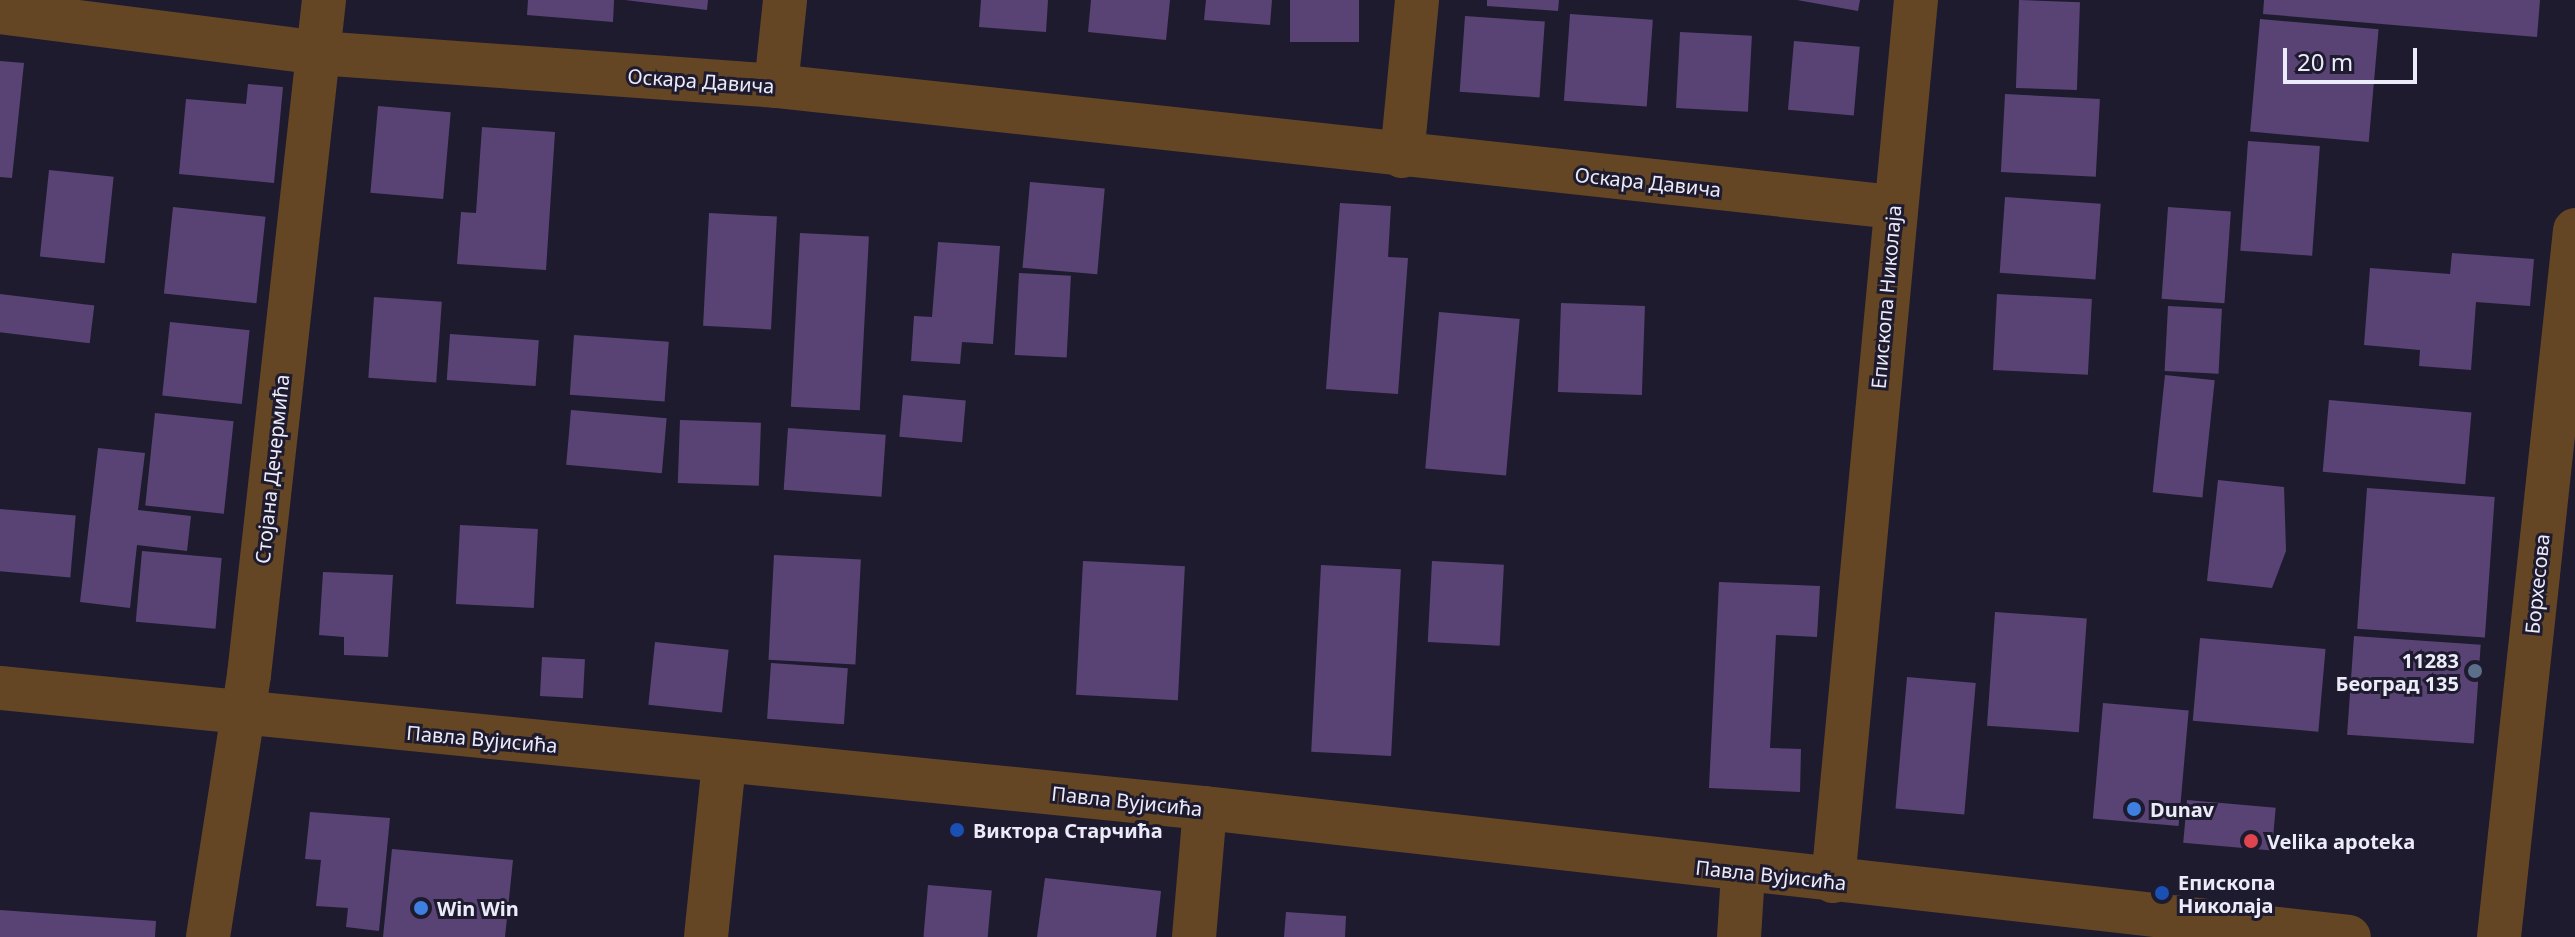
<!DOCTYPE html>
<html>
<head>
<meta charset="utf-8">
<style>
	body { margin:0 }
	#map { position:relative; width:2575px; height:937px; overflow:hidden; background:#1e1b2f; font-family:"Noto Sans",sans-serif }
	div>[style] { position:absolute }
	[style*='--x'] { left:calc(var(--x)*1px); top:calc(var(--y)*1px); width:calc(var(--w)*1px); rotate:calc(var(--a)*1deg) }
	.building>* { inset:0; background:#594375; transform-origin:0 0 }
	.minor>* { height:44px; margin:-22px; padding:0 22px; transform-origin:22px; border-radius:22px; background:#654624 }
	.dots>* { width:22px; height:22px; translate:-50% -50%; box-sizing:border-box; border:4px solid #1e1b2f; border-radius:50% }
	span { translate:-50% -50%; white-space:nowrap; text-align:center; line-height:1.15; -webkit-text-stroke:6px #1e1b2f; paint-order:stroke }
	.street-label { font-size:20px; color:#ecebfa }
	.poi-label { font-size:20px; color:#ecebfa; font-weight:700 }
	.right { translate:-100% -50%; text-align:right }
	.left { translate:0 -50%; text-align:left }
	.scale { position:absolute; left:2283px; top:48px; width:134px; height:36px; box-sizing:border-box; border:4px solid #ecebfa; border-top:0; padding-left:10px; font-size:24px; line-height:28px; white-space:nowrap; color:#ecebfa; -webkit-text-stroke:6px #1e1b2f; paint-order:stroke }
</style>
</head>
<body>
<div id="map">
	<div class="building">
		<div style="clip-path:polygon(528px 0,614px 0,613px 22px,527px 15px)"></div>
		<div style="clip-path:polygon(625px 0,708px 0,707px 10px)"></div>
		<div style="clip-path:polygon(981px 0,1048px 0,1046px 32px,979px 27px)"></div>
		<div style="clip-path:polygon(1091px 0,1170px 0,1166px 40px,1088px 32px)"></div>
		<div style="clip-path:polygon(1206px 0,1272px 0,1270px 25px,1204px 20px)"></div>
		<div style="left:1290px;top:0;width:69px;height:42px"></div>
		<div style="clip-path:polygon(1487px 0,1559px 0,1558px 11px,1487px 6px)"></div>
		<div style="clip-path:polygon(1797px 0,1860px 0,1858px 11px)"></div>
		<div style="left:2019px;top:0;width:61px;height:88px;rotate:2deg"></div>
		<div style="clip-path:polygon(2264px 0,2540px 0,2537px 37px,2263px 14px)"></div>
		<div style="left:1570px;top:14px;width:83px;height:87px;rotate:4deg"></div>
		<div style="left:1465px;top:16px;width:80px;height:76px;rotate:4deg"></div>
		<div style="left:2260px;top:19px;width:119px;height:113px;rotate:5deg"></div>
		<div style="left:1680px;top:32px;width:72px;height:76px;rotate:3deg"></div>
		<div style="left:1794px;top:41px;width:66px;height:69px;rotate:5deg"></div>
		<div style="clip-path:polygon(0 61px,24px 63px,12px 178px,0 177px)"></div>
		<div style="clip-path:polygon(248px 84px,283px 87px,274px 183px,179px 174px,186px 99px,246px 104px)"></div>
		<div style="left:2005px;top:94px;width:95px;height:78px;rotate:3deg"></div>
		<div style="left:378px;top:106px;width:73px;height:87px;rotate:5deg"></div>
		<div style="clip-path:polygon(482px 127px,555px 132px,546px 270px,457px 264px,461px 212px,476px 213px)"></div>
		<div style="left:2248px;top:141px;width:72px;height:110px;rotate:4deg"></div>
		<div style="left:49px;top:170px;width:65px;height:87px;rotate:6deg"></div>
		<div style="left:1030px;top:182px;width:75px;height:86px;rotate:5deg"></div>
		<div style="left:2005px;top:197px;width:96px;height:76px;rotate:4deg"></div>
		<div style="clip-path:polygon(1340px 203px,1391px 206px,1388px 257px,1408px 258px,1398px 394px,1326px 389px)"></div>
		<div style="left:173px;top:207px;width:93px;height:87px;rotate:6deg"></div>
		<div style="left:2168px;top:207px;width:63px;height:92px;rotate:4deg"></div>
		<div style="left:709px;top:213px;width:68px;height:113px;rotate:3deg"></div>
		<div style="left:800px;top:233px;width:69px;height:174px;rotate:3deg"></div>
		<div style="clip-path:polygon(938px 242px,1000px 246px,993px 344px,962px 342px,960px 364px,911px 361px,914px 316px,932px 317px)"></div>
		<div style="clip-path:polygon(2452px 253px,2534px 259px,2530px 306px,2476px 302px,2471px 370px,2419px 366px,2420px 350px,2364px 345px,2370px 268px,2450px 274px)"></div>
		<div style="left:1019px;top:273px;width:52px;height:82px;rotate:3deg"></div>
		<div style="left:0;top:294px;width:95px;height:38px;rotate:7deg"></div>
		<div style="left:1997px;top:294px;width:95px;height:76px;rotate:3deg"></div>
		<div style="left:374px;top:297px;width:68px;height:81px;rotate:4deg"></div>
		<div style="left:1561px;top:303px;width:84px;height:89px;rotate:2deg"></div>
		<div style="left:2168px;top:306px;width:54px;height:65px;rotate:3deg"></div>
		<div style="left:1439px;top:312px;width:81px;height:157px;rotate:5deg"></div>
		<div style="left:170px;top:322px;width:80px;height:74px;rotate:6deg"></div>
		<div style="left:450px;top:334px;width:89px;height:46px;rotate:4deg"></div>
		<div style="left:574px;top:335px;width:95px;height:60px;rotate:4deg"></div>
		<div style="left:2165px;top:375px;width:50px;height:118px;rotate:6deg"></div>
		<div style="left:903px;top:395px;width:63px;height:42px;rotate:5deg"></div>
		<div style="left:2329px;top:400px;width:143px;height:72px;rotate:5deg"></div>
		<div style="left:571px;top:410px;width:96px;height:55px;rotate:5deg"></div>
		<div style="left:155px;top:413px;width:79px;height:93px;rotate:6deg"></div>
		<div style="left:680px;top:420px;width:81px;height:63px;rotate:2deg"></div>
		<div style="left:788px;top:428px;width:98px;height:62px;rotate:4deg"></div>
		<div style="clip-path:polygon(98px 448px,145px 453px,138px 510px,191px 516px,187px 551px,137px 545px,130px 608px,80px 602px)"></div>
		<div style="clip-path:polygon(2218px 480px,2284px 487px,2286px 551px,2272px 588px,2207px 581px)"></div>
		<div style="left:2367px;top:488px;width:128px;height:141px;rotate:4deg"></div>
		<div style="left:0;top:509px;width:76px;height:62px;rotate:5deg"></div>
		<div style="left:460px;top:525px;width:78px;height:79px;rotate:3deg"></div>
		<div style="left:142px;top:551px;width:80px;height:71px;rotate:5deg"></div>
		<div style="left:774px;top:555px;width:87px;height:105px;rotate:3deg"></div>
		<div style="left:1083px;top:561px;width:102px;height:134px;rotate:3deg"></div>
		<div style="left:1432px;top:561px;width:72px;height:81px;rotate:3deg"></div>
		<div style="left:1321px;top:565px;width:80px;height:187px;rotate:3deg"></div>
		<div style="clip-path:polygon(323px 572px,393px 575px,388px 657px,344px 655px,344px 637px,319px 635px)"></div>
		<div style="clip-path:polygon(1719px 582px,1820px 586px,1817px 637px,1776px 635px,1770px 748px,1801px 749px,1800px 792px,1709px 788px)"></div>
		<div style="left:1995px;top:612px;width:92px;height:114px;rotate:4deg"></div>
		<div style="left:2354px;top:636px;width:127px;height:99px;rotate:4deg"></div>
		<div style="left:2200px;top:638px;width:126px;height:83px;rotate:5deg"></div>
		<div style="left:655px;top:642px;width:74px;height:63px;rotate:6deg"></div>
		<div style="left:542px;top:657px;width:43px;height:39px;rotate:3deg"></div>
		<div style="left:771px;top:663px;width:77px;height:56px;rotate:4deg"></div>
		<div style="left:1907px;top:677px;width:69px;height:132px;rotate:5deg"></div>
		<div style="left:2103px;top:703px;width:86px;height:116px;rotate:5deg"></div>
		<div style="left:2187px;top:800px;width:89px;height:43px;rotate:5deg"></div>
		<div style="clip-path:polygon(310px 812px,390px 818px,379px 931px,346px 927px,348px 908px,316px 906px,321px 860px,305px 859px)"></div>
		<div style="clip-path:polygon(392px 849px,513px 860px,505px 937px,383px 937px)"></div>
		<div style="clip-path:polygon(1045px 878px,1161px 891px,1156px 937px,1037px 937px)"></div>
		<div style="left:928px;top:885px;width:64px;height:52px;rotate:5deg"></div>
		<div style="clip-path:polygon(0 910px,156px 921px,155px 937px,0 937px)"></div>
		<div style="clip-path:polygon(1286px 912px,1346px 916px,1345px 937px,1284px 937px)"></div>
	</div>
	<div class="minor">
		<div style="--x:0;--y:12;--w:321;--a:7.3"></div>
		<div style="--x:318;--y:53;--w:459;--a:4.1"></div>
		<div style="--x:776;--y:86;--w:1124;--a:6.18"></div>
		<div style="--x:776;--y:86;--w:86;--a:-84"></div>
		<div style="--x:1402;--y:156;--w:157;--a:-84.5"></div>
		<div style="--x:0;--y:688;--w:1211;--a:5.69"></div>
		<div style="--x:1205;--y:808;--w:1151;--a:6.43"></div>
		<div style="--x:1833;--y:881;--w:885;--a:-84.62"></div>
		<div style="--x:208;--y:937;--w:265;--a:-81.1"></div>
		<div style="--x:249;--y:675;--w:679;--a:-83.66"></div>
		<div style="--x:706;--y:937;--w:176;--a:-84.1"></div>
		<div style="--x:1194;--y:937;--w:129;--a:-85.1"></div>
		<div style="--x:1739;--y:937;--w:63;--a:-86.4"></div>
		<div style="--x:2499;--y:937;--w:711;--a:-83.86"></div>
	</div>
	<div class="dots">
		<div style="left:2475px;top:671px;background:#5c6f8a"></div>
		<div style="left:2134px;top:809px;background:#3f7fe0"></div>
		<div style="left:957px;top:830px;background:#1a4fb4"></div>
		<div style="left:2251px;top:841px;background:#e0444e"></div>
		<div style="left:2162px;top:893px;background:#1a4fb4"></div>
		<div style="left:421px;top:908px;background:#3f7fe0"></div>
	</div>
	<div class="street-label">
		<span style="left:701px;top:81px;rotate:4deg">Оскара Давича</span>
		<span style="left:1648px;top:182px;rotate:6deg">Оскара Давича</span>
		<span style="left:1886px;top:297px;rotate:-85deg">Епископа Николаја</span>
		<span style="left:272px;top:469px;rotate:-84deg">Стојана Дечермића</span>
		<span style="left:2537px;top:584px;rotate:-84deg">Борхесова</span>
		<span style="left:482px;top:739px;rotate:5deg">Павла Вујисића</span>
		<span style="left:1127px;top:801px;rotate:6deg">Павла Вујисића</span>
		<span style="left:1771px;top:875px;rotate:6deg">Павла Вујисића</span>
	</div>
	<div class="poi-label">
		<span class="right" style="left:2459px;top:672px">11283<br>Београд 135</span>
		<span class="left" style="left:2150px;top:809px">Dunav</span>
		<span class="left" style="left:973px;top:830px">Виктора Старчића</span>
		<span class="left" style="left:2267px;top:841px">Velika apoteka</span>
		<span class="left" style="left:2178px;top:894px">Епископа<br>Николаја</span>
		<span class="left" style="left:437px;top:908px">Win Win</span>
	</div>
	<div class="scale">20 m</div>
</div>
</body>
</html>
